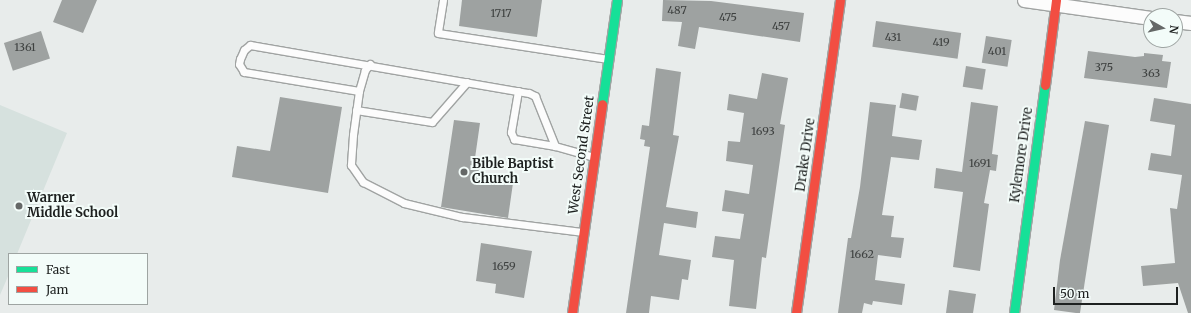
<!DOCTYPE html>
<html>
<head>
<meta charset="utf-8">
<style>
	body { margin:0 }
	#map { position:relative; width:1191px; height:313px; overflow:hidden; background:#e8eceb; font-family:Merriweather,serif }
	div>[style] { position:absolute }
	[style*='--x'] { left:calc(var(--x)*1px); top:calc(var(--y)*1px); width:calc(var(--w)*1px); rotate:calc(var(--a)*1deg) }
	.built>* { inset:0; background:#d6e1de }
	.building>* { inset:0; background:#9ea2a1; transform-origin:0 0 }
	.roads { filter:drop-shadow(1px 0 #a0a3a2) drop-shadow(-1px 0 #a0a3a2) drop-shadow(0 1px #a0a3a2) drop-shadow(0 -1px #a0a3a2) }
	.lane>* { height:7px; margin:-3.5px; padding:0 3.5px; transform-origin:3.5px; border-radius:3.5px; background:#fcfcfc }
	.street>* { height:13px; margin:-6.5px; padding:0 6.5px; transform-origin:6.5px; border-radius:6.5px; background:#fcfcfc }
	.fast>* { height:9px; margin:-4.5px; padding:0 4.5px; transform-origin:4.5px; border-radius:4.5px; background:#16e098 }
	.jam>* { height:9px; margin:-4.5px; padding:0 4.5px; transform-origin:4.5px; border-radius:4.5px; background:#f24e42 }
	.dots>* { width:11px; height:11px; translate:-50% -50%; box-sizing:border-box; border:2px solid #f3fcf9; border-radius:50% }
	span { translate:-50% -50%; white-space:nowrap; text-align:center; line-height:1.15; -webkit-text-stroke:4px #f3fcf9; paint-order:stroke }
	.number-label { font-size:11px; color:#3e4140 }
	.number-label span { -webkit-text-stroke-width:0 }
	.street-label { font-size:13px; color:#1e2120 }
	.poi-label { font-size:13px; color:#1e2120; font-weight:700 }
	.left { translate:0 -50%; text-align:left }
	.legend { position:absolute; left:8px; top:253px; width:140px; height:52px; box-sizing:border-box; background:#f3fcf9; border:1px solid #9ea4a2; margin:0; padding:5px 7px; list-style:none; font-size:12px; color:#1e2120 }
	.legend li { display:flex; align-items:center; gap:8px; height:20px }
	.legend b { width:20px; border:1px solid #9ea4a2 }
	.north { position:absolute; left:1143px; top:8px; width:40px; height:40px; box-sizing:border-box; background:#f3fcf9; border:1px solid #9ea4a2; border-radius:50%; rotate:98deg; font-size:11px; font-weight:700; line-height:16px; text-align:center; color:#1e2120 }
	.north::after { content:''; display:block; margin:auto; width:14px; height:18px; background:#656867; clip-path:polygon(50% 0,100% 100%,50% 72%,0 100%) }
	.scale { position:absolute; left:1053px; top:287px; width:125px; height:18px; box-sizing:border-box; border:2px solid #1e2120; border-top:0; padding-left:5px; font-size:12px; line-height:14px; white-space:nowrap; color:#1e2120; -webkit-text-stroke:3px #f3fcf9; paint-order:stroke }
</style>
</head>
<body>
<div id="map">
	<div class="built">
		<div style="clip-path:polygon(0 105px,67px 133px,17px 254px,9px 254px,9px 274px,0 295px)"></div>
	</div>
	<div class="building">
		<div style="clip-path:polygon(62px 0,97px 0,83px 33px,53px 22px)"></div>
		<div style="clip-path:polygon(462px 0,542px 0,537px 37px,459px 26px)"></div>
		<div style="clip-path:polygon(663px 0,711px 1px,804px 13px,800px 42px,699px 27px,695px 49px,678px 46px,682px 22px,662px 21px)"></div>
		<div style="left:876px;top:21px;width:86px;height:26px;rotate:8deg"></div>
		<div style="left:41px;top:31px;width:29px;height:39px;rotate:72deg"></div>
		<div style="left:986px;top:36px;width:26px;height:27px;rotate:9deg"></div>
		<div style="clip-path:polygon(1088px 51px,1135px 57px,1144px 56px,1144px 53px,1163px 55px,1162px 61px,1171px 62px,1167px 88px,1084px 78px)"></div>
		<div style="left:966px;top:66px;width:20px;height:21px;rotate:9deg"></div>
		<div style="clip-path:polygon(656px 68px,681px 72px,673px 135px,679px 136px,666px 207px,698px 212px,696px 228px,664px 223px,659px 255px,691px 260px,688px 280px,682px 279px,679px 300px,651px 296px,649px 313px,626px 313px,650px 147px,644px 146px,645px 140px,640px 139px,642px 125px,649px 126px)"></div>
		<div style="clip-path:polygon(762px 73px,788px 78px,780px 124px,785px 125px,766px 258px,762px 257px,756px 309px,729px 306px,734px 260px,712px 257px,715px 236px,740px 239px,744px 214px,722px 211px,725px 190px,749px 194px,753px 165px,726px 161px,728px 141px,740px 142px,744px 113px,727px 110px,729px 94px,757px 99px)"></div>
		<div style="left:902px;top:93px;width:17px;height:15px;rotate:10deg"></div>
		<div style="clip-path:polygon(280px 97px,342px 107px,328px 193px,232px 177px,237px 146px,270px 151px)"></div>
		<div style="clip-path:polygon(1154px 98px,1191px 104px,1191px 313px,1188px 313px,1178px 283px,1143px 286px,1141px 266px,1175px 263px,1170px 208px,1177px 209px,1182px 175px,1148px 170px,1151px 153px,1171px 156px,1175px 125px,1150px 121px)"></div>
		<div style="clip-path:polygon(870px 102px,896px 105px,892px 136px,922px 140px,919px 160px,891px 157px,882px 215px,894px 216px,891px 237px,904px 238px,901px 258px,878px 255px,875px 280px,905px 284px,902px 305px,873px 301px,872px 305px,864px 303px,862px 313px,838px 313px,848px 238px,851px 238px,860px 187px)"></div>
		<div style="clip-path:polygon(971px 102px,998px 106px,992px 154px,998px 155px,996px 171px,990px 170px,984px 203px,989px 204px,980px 271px,953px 267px,963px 192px,934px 188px,936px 168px,962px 172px)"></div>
		<div style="clip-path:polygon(454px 120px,480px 123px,474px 165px,483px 167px,481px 178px,513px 183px,508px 218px,441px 207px)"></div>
		<div style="clip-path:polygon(1085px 121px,1109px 125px,1080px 313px,1076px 313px,1054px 310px,1060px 260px)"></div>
		<div style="clip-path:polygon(481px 243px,532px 251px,524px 298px,495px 293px,496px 284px,476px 281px)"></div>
		<div style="clip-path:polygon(949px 290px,976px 294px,973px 313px,946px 313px)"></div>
	</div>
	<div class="roads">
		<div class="lane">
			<div style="--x:443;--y:0;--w:33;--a:99"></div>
			<div style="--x:438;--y:33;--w:172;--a:8.7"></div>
			<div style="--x:370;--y:64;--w:8;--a:130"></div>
			<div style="--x:365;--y:70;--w:22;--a:106"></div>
			<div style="--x:359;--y:91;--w:44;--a:97.8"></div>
			<div style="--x:353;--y:135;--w:30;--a:94"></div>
			<div style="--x:351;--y:165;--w:21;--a:55"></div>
			<div style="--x:363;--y:182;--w:46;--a:27.1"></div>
			<div style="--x:404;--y:203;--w:60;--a:13.6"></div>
			<div style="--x:462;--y:217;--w:121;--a:7.1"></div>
			<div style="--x:359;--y:91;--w:117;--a:-170.6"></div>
			<div style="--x:244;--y:72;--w:9;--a:-122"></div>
			<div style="--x:239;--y:64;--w:5;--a:-79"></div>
			<div style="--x:240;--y:59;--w:10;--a:-66"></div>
			<div style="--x:244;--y:50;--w:8;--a:-40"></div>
			<div style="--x:250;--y:45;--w:283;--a:9.8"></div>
			<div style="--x:529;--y:93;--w:7;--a:27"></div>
			<div style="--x:535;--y:96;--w:54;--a:68.2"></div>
			<div style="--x:518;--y:91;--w:42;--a:99.7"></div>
			<div style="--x:511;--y:132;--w:8;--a:67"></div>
			<div style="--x:514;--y:139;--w:42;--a:9.7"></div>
			<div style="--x:555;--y:146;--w:41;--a:15.8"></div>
			<div style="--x:356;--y:110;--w:77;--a:9"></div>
			<div style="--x:432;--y:122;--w:53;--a:-48.8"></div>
		</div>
		<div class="street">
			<div style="--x:1024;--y:0;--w:128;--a:8.1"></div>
			<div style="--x:1175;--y:21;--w:16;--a:7"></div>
		</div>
		<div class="fast">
			<div style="--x:602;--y:104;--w:105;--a:-81.8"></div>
			<div style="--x:1014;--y:313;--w:230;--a:-82.3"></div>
		</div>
		<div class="jam">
			<div style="--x:1045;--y:85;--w:86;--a:-82.6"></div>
			<div style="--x:572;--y:313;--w:211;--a:-81.8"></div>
			<div style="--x:796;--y:313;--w:316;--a:-82"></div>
		</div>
	</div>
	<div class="dots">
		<div style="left:464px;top:172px;background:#656867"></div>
		<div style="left:19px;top:206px;background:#656867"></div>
	</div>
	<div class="number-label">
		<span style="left:677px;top:10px">487</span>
		<span style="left:501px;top:13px">1717</span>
		<span style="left:728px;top:17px">475</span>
		<span style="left:781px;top:26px">457</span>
		<span style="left:893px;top:37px">431</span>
		<span style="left:941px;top:42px">419</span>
		<span style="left:25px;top:47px">1361</span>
		<span style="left:997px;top:51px">401</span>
		<span style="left:1104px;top:67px">375</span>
		<span style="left:1151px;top:73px">363</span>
		<span style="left:763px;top:131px">1693</span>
		<span style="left:980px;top:163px">1691</span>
		<span style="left:862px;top:254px">1662</span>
		<span style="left:504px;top:266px">1659</span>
	</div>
	<div class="street-label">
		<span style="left:582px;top:155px;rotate:-82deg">West Second Street</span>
		<span style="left:806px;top:155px;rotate:-82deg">Drake Drive</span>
		<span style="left:1022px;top:155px;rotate:-82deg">Kylemore Drive</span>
	</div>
	<div class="poi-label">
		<span class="left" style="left:472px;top:172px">Bible Baptist<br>Church</span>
		<span class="left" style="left:27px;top:206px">Warner<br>Middle School</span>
	</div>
	<ul class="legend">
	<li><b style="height:5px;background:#16e098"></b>Fast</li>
	<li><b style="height:5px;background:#f24e42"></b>Jam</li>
	</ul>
	<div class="north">N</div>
	<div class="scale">50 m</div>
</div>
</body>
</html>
